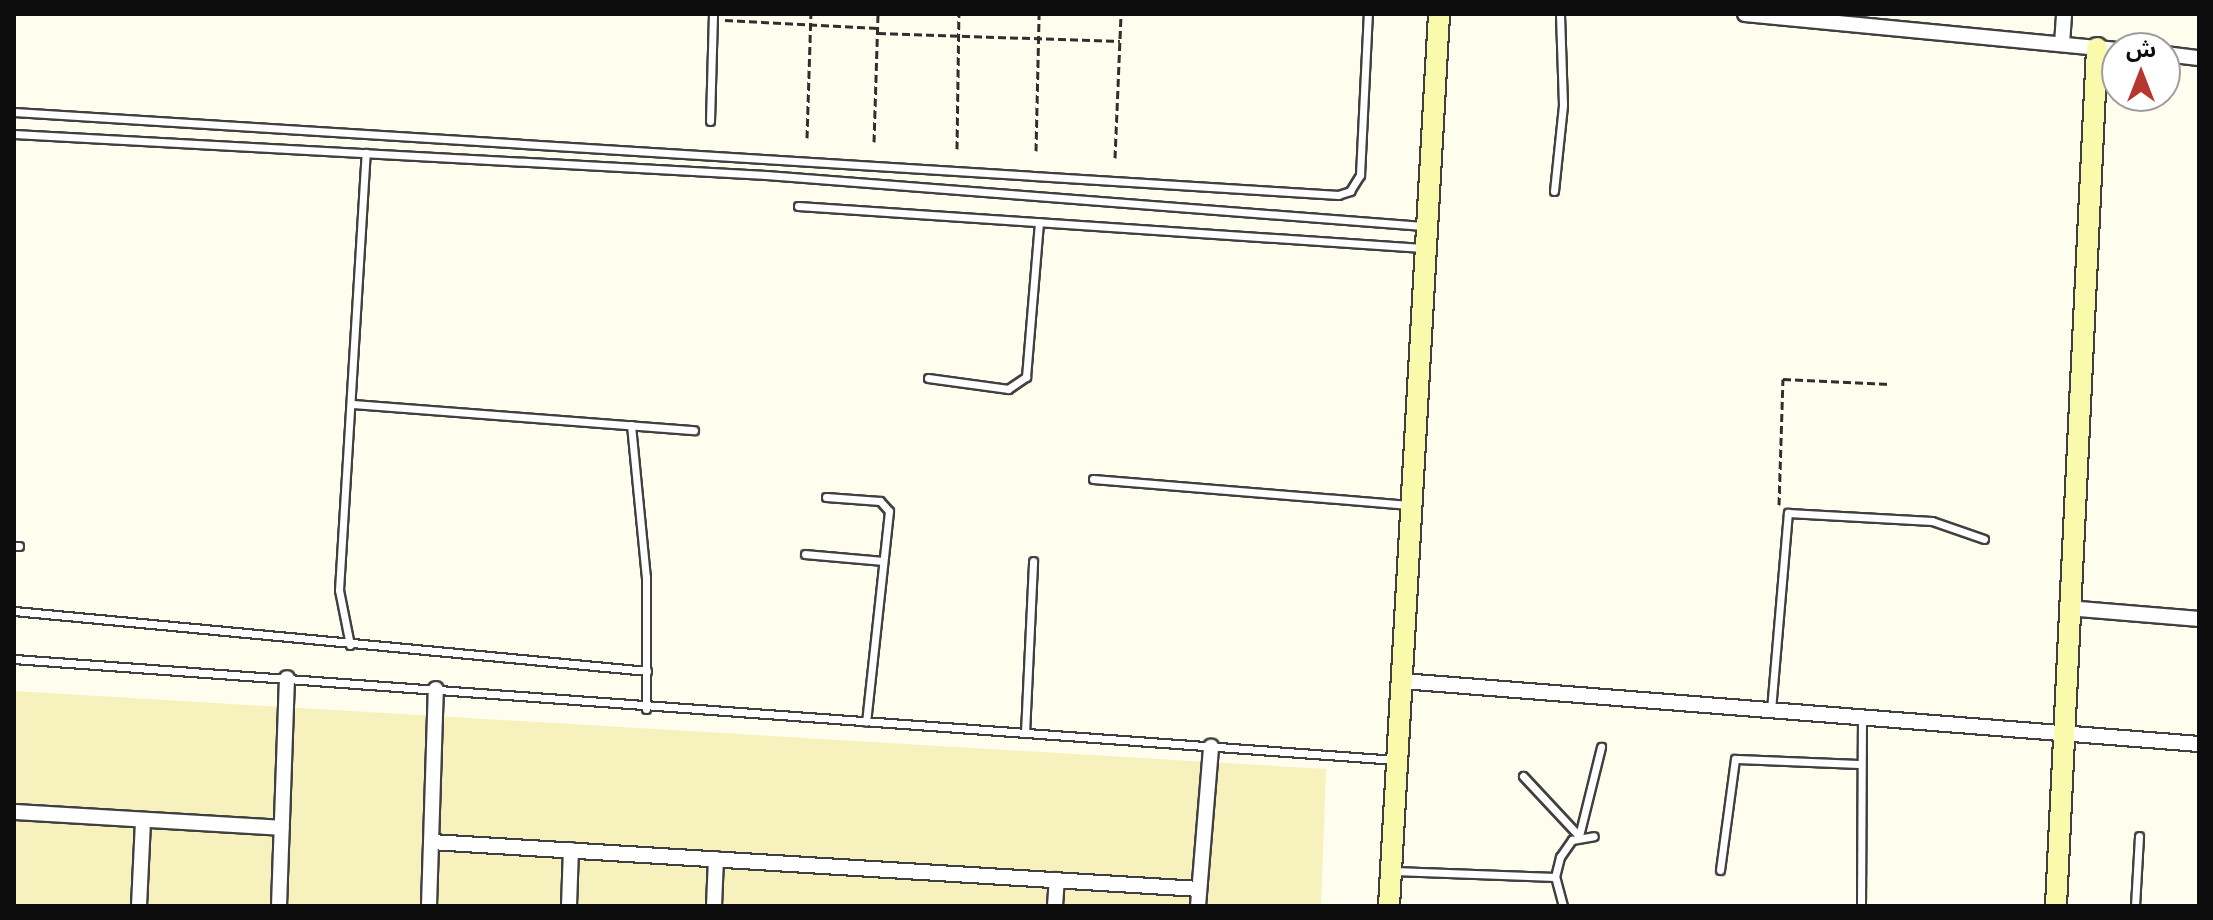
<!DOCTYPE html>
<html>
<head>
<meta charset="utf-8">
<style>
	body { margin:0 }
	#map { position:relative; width:2213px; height:920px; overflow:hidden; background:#fefdee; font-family:"Libre Baskerville","Noto Sans Arabic",serif }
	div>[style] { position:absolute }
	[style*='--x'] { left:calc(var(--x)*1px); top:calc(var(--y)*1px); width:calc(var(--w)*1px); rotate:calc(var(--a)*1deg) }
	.sand>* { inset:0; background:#f7f1bd }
	.path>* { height:3px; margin-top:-1.5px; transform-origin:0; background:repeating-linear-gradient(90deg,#2f2f2f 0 8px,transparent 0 12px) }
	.roads { filter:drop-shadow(2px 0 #404040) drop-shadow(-2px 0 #404040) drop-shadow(0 2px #404040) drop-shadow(0 -2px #404040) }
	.lane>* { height:7px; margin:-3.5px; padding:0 3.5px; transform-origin:3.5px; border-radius:3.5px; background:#fff }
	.street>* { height:14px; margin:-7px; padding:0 7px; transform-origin:7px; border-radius:7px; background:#fff }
	.secondary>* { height:20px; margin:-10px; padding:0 10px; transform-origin:10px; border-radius:10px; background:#fafaad }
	span { translate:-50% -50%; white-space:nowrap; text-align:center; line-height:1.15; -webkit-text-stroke:8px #fff; paint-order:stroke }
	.frame { position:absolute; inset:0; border:16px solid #0d0d0d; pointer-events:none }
	.north { position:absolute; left:2101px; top:32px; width:80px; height:80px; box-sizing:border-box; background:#fff; border:2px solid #9e9e9e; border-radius:50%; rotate:0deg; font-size:22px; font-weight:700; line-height:32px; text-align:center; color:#0d0d0d }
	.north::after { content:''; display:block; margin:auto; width:28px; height:36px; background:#b5372d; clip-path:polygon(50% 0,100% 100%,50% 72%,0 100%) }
</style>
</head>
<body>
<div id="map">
	<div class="sand">
		<div style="clip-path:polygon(14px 691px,1326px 769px,1321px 906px,14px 906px)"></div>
	</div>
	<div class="path">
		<div style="--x:725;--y:20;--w:153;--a:3"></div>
		<div style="--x:878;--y:33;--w:242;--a:1.9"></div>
		<div style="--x:807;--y:138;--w:124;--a:-88.2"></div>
		<div style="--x:874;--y:142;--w:128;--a:-88.2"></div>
		<div style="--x:957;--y:149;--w:135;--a:-89.2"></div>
		<div style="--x:1036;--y:151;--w:137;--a:-88.7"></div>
		<div style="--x:1115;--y:158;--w:144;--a:-87.6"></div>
		<div style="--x:1779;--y:505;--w:126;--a:-88.2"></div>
		<div style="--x:1783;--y:379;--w:107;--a:2.7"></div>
	</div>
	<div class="roads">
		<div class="lane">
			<div style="--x:14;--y:112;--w:1327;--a:3.59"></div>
			<div style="--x:1338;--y:195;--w:13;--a:-18"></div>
			<div style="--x:1350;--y:191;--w:19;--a:-58"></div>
			<div style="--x:1360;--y:175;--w:161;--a:-87.2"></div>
			<div style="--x:710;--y:121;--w:107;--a:-88.4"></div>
			<div style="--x:14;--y:134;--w:753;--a:3.12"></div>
			<div style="--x:766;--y:175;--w:659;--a:4.44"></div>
			<div style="--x:1554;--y:191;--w:86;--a:-84"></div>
			<div style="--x:1563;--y:105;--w:91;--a:-91.9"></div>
			<div style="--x:798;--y:206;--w:626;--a:3.84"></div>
			<div style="--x:928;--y:378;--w:81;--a:7.8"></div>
			<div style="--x:1008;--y:389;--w:22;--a:-34"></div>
			<div style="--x:1026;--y:377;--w:155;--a:-85.2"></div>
			<div style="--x:353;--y:404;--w:342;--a:4.4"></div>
			<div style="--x:631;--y:425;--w:153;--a:84.4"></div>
			<div style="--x:646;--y:577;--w:132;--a:90"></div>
			<div style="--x:1093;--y:479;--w:317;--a:4.7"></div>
			<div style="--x:826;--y:497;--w:54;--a:4.2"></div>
			<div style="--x:880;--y:501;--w:13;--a:48"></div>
			<div style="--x:889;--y:511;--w:212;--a:96.2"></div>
			<div style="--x:14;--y:546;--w:5;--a:0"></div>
			<div style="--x:805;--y:554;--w:78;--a:5.1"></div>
			<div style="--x:14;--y:611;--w:636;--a:5.41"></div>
			<div style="--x:350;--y:645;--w:56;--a:-101.3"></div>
			<div style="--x:339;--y:590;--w:438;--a:-86.5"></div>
			<div style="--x:14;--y:659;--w:1386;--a:4.18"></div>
			<div style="--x:1771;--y:710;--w:198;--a:-85.1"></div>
			<div style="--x:1788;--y:513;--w:144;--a:3.2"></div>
			<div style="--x:1932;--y:521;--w:55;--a:19.1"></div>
			<div style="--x:1025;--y:733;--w:172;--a:-87.3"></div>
			<div style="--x:1523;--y:776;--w:82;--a:47"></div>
			<div style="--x:1579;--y:836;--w:92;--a:-76.1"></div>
			<div style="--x:1720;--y:870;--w:112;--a:-82.3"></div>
			<div style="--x:1735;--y:759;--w:126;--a:2.3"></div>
			<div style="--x:1394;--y:871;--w:161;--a:2.1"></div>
			<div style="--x:1563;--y:906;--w:30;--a:-105"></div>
			<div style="--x:1555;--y:877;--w:21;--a:-76"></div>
			<div style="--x:1560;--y:857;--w:21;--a:-55"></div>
			<div style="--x:1572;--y:840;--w:22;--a:-10"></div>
			<div style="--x:1861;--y:906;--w:189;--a:-89.7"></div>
			<div style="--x:2135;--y:906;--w:70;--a:-86.7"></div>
		</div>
		<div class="street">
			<div style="--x:1745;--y:14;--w:374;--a:5.5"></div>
			<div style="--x:2062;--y:44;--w:30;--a:-86"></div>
			<div style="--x:2165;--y:54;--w:34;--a:7"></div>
			<div style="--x:2068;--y:608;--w:131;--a:4.8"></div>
			<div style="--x:1402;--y:681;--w:799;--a:4.52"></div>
			<div style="--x:14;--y:812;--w:268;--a:3.4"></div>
			<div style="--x:431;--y:842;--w:769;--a:3.5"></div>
			<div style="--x:139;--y:906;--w:86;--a:-87.3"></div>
			<div style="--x:279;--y:906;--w:228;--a:-88"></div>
			<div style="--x:429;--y:906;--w:217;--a:-88.2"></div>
			<div style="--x:569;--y:906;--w:56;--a:-88"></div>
			<div style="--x:714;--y:906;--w:47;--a:-87.6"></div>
			<div style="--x:1055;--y:906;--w:26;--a:-86"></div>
			<div style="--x:1198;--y:906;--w:160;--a:-85.3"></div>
		</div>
		<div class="secondary">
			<div style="--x:1389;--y:906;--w:893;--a:-86.79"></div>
			<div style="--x:2056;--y:906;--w:859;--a:-87.26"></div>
		</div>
	</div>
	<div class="frame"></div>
	<div class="north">ش</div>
</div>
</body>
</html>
